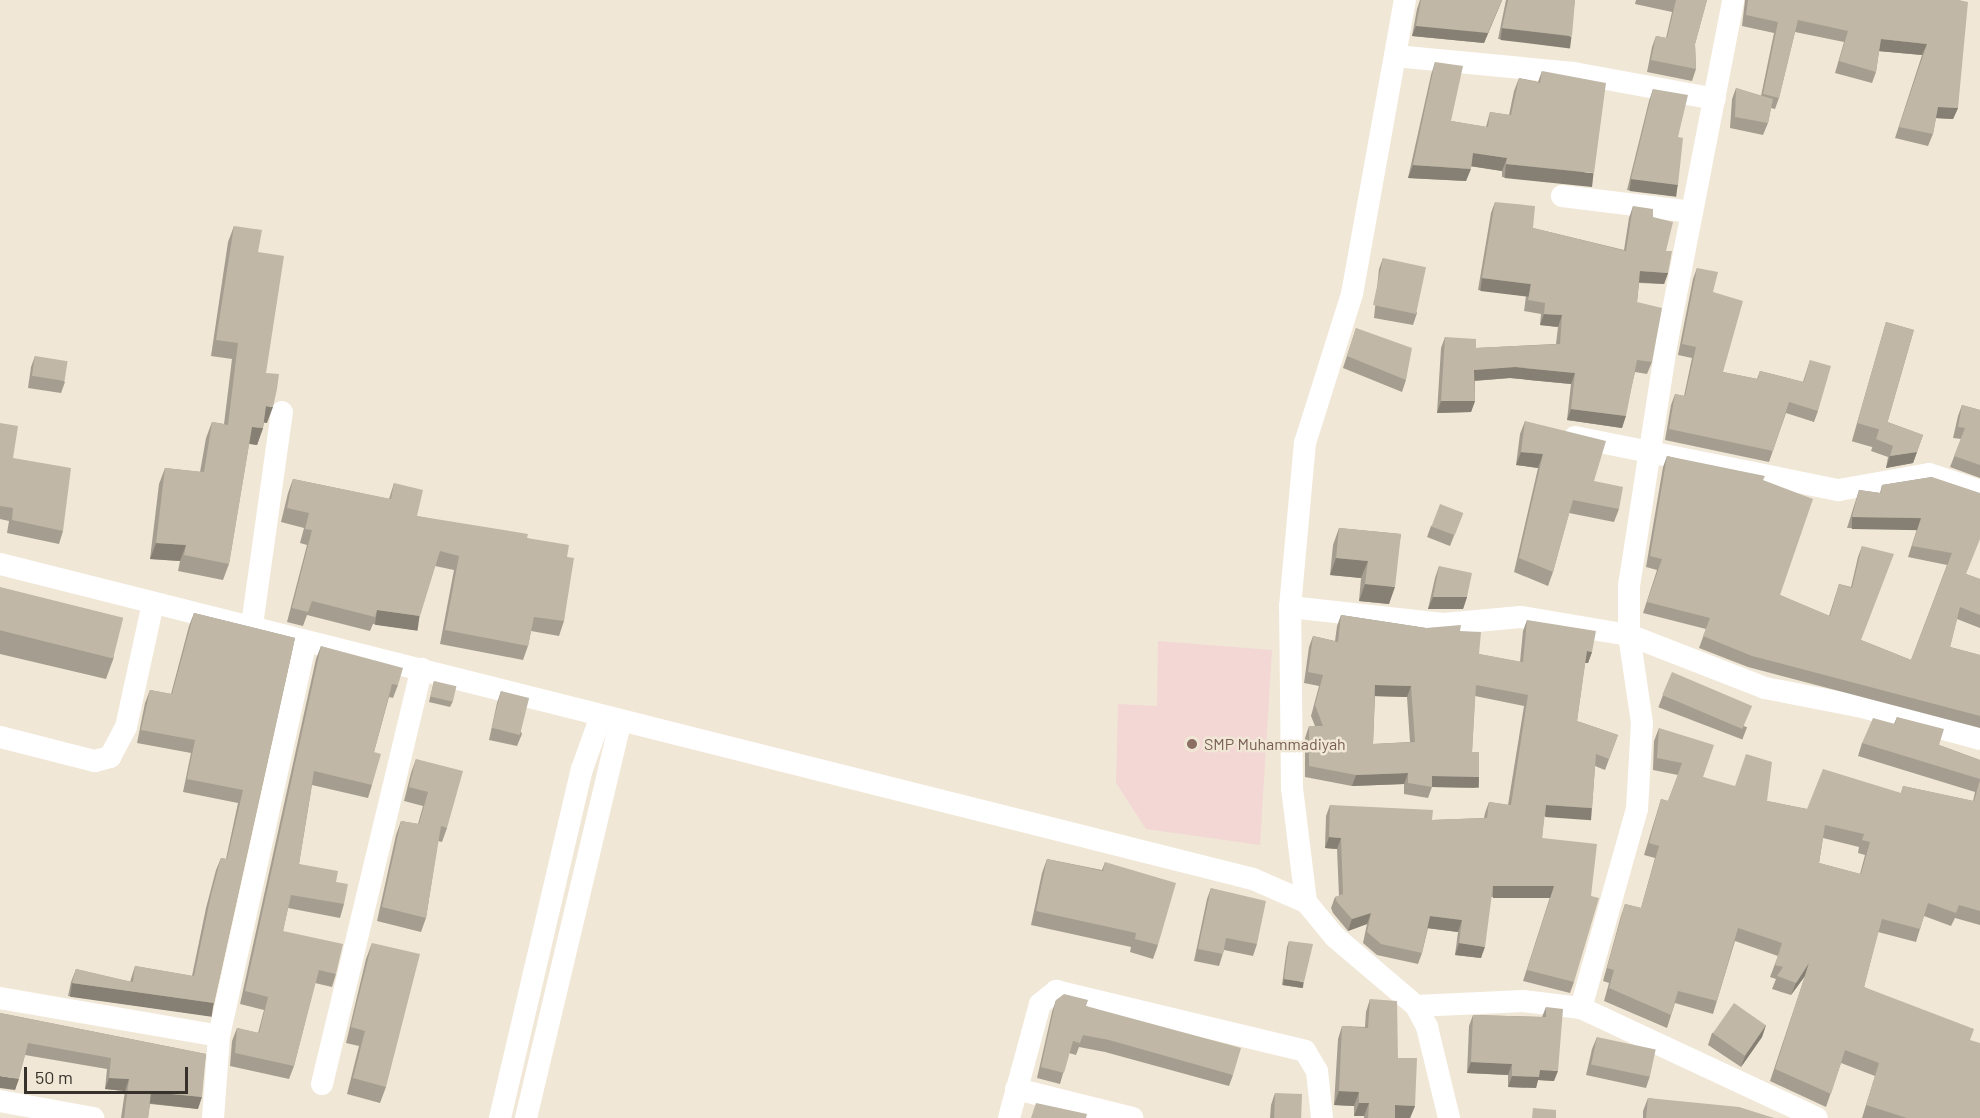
<!DOCTYPE html>
<html>
<head>
<meta charset="utf-8">
<style>
	body { margin:0 }
	#map { position:relative; width:1980px; height:1118px; overflow:hidden; background:#f1e7d6; font-family:Barlow,sans-serif }
	div>[style] { position:absolute }
	[style*='--x'] { left:calc(var(--x)*1px); top:calc(var(--y)*1px); width:calc(var(--w)*1px); rotate:calc(var(--a)*1deg) }
	.education>* { inset:0; background:#f2d7d5 }
	.minor>* { height:22px; margin:-11px; padding:0 11px; transform-origin:11px; border-radius:11px; background:#fff }
	.wall>* { inset:0; background:#a59d8f; transform-origin:0 0 }
	.shaded-wall>* { inset:0; background:#868074; transform-origin:0 0 }
	.building>* { inset:0; background:#c0b7a6; transform-origin:0 0 }
	.dots>* { width:16px; height:16px; translate:-50% -50%; box-sizing:border-box; border:3px solid #f1e7d6; border-radius:50% }
	span { translate:-50% -50%; white-space:nowrap; text-align:center; line-height:1.15; -webkit-text-stroke:5px #f1e7d6; paint-order:stroke }
	.education-label { font-size:16px; color:#785e54 }
	.left { translate:0 -50%; text-align:left }
	.scale { position:absolute; left:24px; top:1067px; width:164px; height:27px; box-sizing:border-box; border:3px solid #36322b; border-top:0; padding-left:8px; font-size:18px; line-height:21px; white-space:nowrap; color:#36322b; -webkit-text-stroke:4px #f1e7d6; paint-order:stroke }
</style>
</head>
<body>
<div id="map">
	<div class="education">
		<div style="clip-path:polygon(1158px 641px,1272px 650px,1260px 845px,1146px 829px,1116px 783px,1118px 704px,1157px 706px)"></div>
	</div>
	<div class="minor">
		<div style="--x:1395;--y:56;--w:180;--a:5.4"></div>
		<div style="--x:1574;--y:73;--w:143;--a:10.4"></div>
		<div style="--x:1562;--y:196;--w:131;--a:7"></div>
		<div style="--x:1575;--y:437;--w:269;--a:11.4"></div>
		<div style="--x:1839;--y:490;--w:91;--a:-10.1"></div>
		<div style="--x:1929;--y:474;--w:54;--a:18.4"></div>
		<div style="--x:0;--y:564;--w:1292;--a:14.11"></div>
		<div style="--x:1253;--y:879;--w:58;--a:23.5"></div>
		<div style="--x:1306;--y:902;--w:45;--a:50.4"></div>
		<div style="--x:1335;--y:937;--w:106;--a:40.4"></div>
		<div style="--x:1416;--y:1006;--w:24;--a:62"></div>
		<div style="--x:1427;--y:1027;--w:94;--a:76.4"></div>
		<div style="--x:1290;--y:607;--w:154;--a:6.3"></div>
		<div style="--x:1443;--y:624;--w:78;--a:-5.1"></div>
		<div style="--x:1521;--y:617;--w:109;--a:9.5"></div>
		<div style="--x:1629;--y:635;--w:146;--a:21.3"></div>
		<div style="--x:1765;--y:688;--w:95;--a:11"></div>
		<div style="--x:1858;--y:706;--w:126;--a:15.1"></div>
		<div style="--x:252;--y:625;--w:215;--a:-82"></div>
		<div style="--x:0;--y:737;--w:98;--a:14.2"></div>
		<div style="--x:95;--y:761;--w:16;--a:-15"></div>
		<div style="--x:110;--y:757;--w:34;--a:-62"></div>
		<div style="--x:126;--y:727;--w:127;--a:-77.7"></div>
		<div style="--x:1306;--y:902;--w:115;--a:-97"></div>
		<div style="--x:1292;--y:788;--w:181;--a:-90.6"></div>
		<div style="--x:1290;--y:607;--w:165;--a:-84.8"></div>
		<div style="--x:1305;--y:443;--w:156;--a:-72.5"></div>
		<div style="--x:1352;--y:294;--w:299;--a:-79.8"></div>
		<div style="--x:0;--y:998;--w:222;--a:9.8"></div>
		<div style="--x:1416;--y:1006;--w:107;--a:-2.7"></div>
		<div style="--x:1523;--y:1001;--w:58;--a:6.9"></div>
		<div style="--x:1581;--y:1008;--w:260;--a:25"></div>
		<div style="--x:1581;--y:1008;--w:207;--a:-74.3"></div>
		<div style="--x:1637;--y:809;--w:86;--a:-86.7"></div>
		<div style="--x:1642;--y:723;--w:89;--a:-98.4"></div>
		<div style="--x:1629;--y:635;--w:49;--a:-90"></div>
		<div style="--x:1629;--y:586;--w:248;--a:-81.2"></div>
		<div style="--x:1667;--y:341;--w:347;--a:-79"></div>
		<div style="--x:322;--y:1084;--w:427;--a:-76.5"></div>
		<div style="--x:1016;--y:1089;--w:120;--a:14"></div>
		<div style="--x:0;--y:1101;--w:95;--a:10.4"></div>
		<div style="--x:213;--y:1118;--w:82;--a:-85.8"></div>
		<div style="--x:219;--y:1036;--w:404;--a:-77.6"></div>
		<div style="--x:500;--y:1118;--w:359;--a:-76.8"></div>
		<div style="--x:582;--y:769;--w:56;--a:-70.3"></div>
		<div style="--x:526;--y:1118;--w:407;--a:-76.6"></div>
		<div style="--x:1009;--y:1118;--w:118;--a:-74.8"></div>
		<div style="--x:1040;--y:1004;--w:21;--a:-39"></div>
		<div style="--x:1056;--y:991;--w:256;--a:13.5"></div>
		<div style="--x:1305;--y:1051;--w:23;--a:59"></div>
		<div style="--x:1317;--y:1071;--w:47;--a:83.9"></div>
	</div>
	<div class="wall">
		<div style="clip-path:polygon(1420px 0,1502px 0,1484px 43px,1412px 36px,1417px 9px)"></div>
		<div style="clip-path:polygon(1506px 0,1575px 0,1568px 47px,1498px 39px)"></div>
		<div style="clip-path:polygon(1636px 0,1707px 0,1695px 44px,1696px 69px,1692px 81px,1647px 72px,1652px 47px,1656px 36px,1666px 38px,1672px 12px,1635px 4px)"></div>
		<div style="clip-path:polygon(1745px 0,1959px 0,1958px 108px,1953px 119px,1936px 118px,1933px 134px,1928px 146px,1895px 138px,1922px 55px,1879px 51px,1876px 72px,1872px 83px,1835px 73px,1844px 42px,1795px 32px,1779px 98px,1775px 109px,1771px 108px,1768px 123px,1763px 135px,1730px 128px,1732px 99px,1736px 88px,1761px 96px,1774px 33px,1742px 26px)"></div>
		<div style="clip-path:polygon(1435px 62px,1451px 121px,1486px 127px,1490px 112px,1509px 115px,1514px 91px,1519px 78px,1538px 82px,1542px 71px,1590px 186px,1502px 177px,1502px 171px,1471px 166px,1466px 181px,1408px 178px,1431px 75px)"></div>
		<div style="clip-path:polygon(1653px 89px,1678px 137px,1678px 185px,1674px 196px,1627px 190px,1649px 101px)"></div>
		<div style="clip-path:polygon(1495px 202px,1533px 228px,1624px 250px,1629px 218px,1633px 206px,1653px 217px,1666px 251px,1668px 273px,1664px 284px,1639px 283px,1637px 302px,1652px 362px,1647px 374px,1635px 372px,1622px 428px,1567px 420px,1571px 384px,1510px 378px,1475px 381px,1475px 401px,1471px 412px,1437px 413px,1441px 348px,1445px 337px,1476px 348px,1556px 344px,1558px 327px,1540px 325px,1541px 314px,1524px 311px,1526px 296px,1478px 290px,1491px 213px)"></div>
		<div style="clip-path:polygon(234px 226px,258px 252px,266px 373px,267px 423px,264px 422px,263px 428px,257px 445px,249px 444px,229px 564px,223px 580px,178px 571px,180px 561px,150px 559px,159px 484px,165px 468px,200px 472px,206px 438px,212px 422px,224px 424px,232px 359px,211px 356px,228px 242px)"></div>
		<div style="clip-path:polygon(1383px 258px,1417px 313px,1413px 325px,1374px 318px,1379px 269px)"></div>
		<div style="clip-path:polygon(1697px 268px,1713px 292px,1723px 372px,1757px 379px,1760px 371px,1803px 382px,1810px 360px,1818px 411px,1814px 422px,1786px 413px,1769px 462px,1665px 440px,1671px 405px,1675px 394px,1684px 396px,1692px 358px,1678px 355px,1693px 279px)"></div>
		<div style="left:1886px;top:322px;width:29px;height:124px;rotate:16deg"></div>
		<div style="clip-path:polygon(1356px 328px,1406px 380px,1402px 392px,1343px 368px)"></div>
		<div style="clip-path:polygon(35px 356px,65px 382px,61px 393px,28px 388px,31px 367px)"></div>
		<div style="clip-path:polygon(1962px 405px,1980px 410px,1980px 478px,1950px 467px,1961px 439px,1953px 438px,1958px 416px)"></div>
		<div style="clip-path:polygon(1882px 420px,1923px 435px,1913px 463px,1886px 468px,1888px 457px,1871px 451px)"></div>
		<div style="clip-path:polygon(1525px 421px,1594px 481px,1619px 509px,1614px 522px,1569px 513px,1553px 572px,1548px 586px,1514px 572px,1538px 468px,1516px 465px,1520px 434px)"></div>
		<div style="clip-path:polygon(0 423px,13px 458px,63px 531px,59px 544px,7px 533px,9px 521px,0 519px)"></div>
		<div style="clip-path:polygon(1667px 456px,1763px 480px,1780px 595px,1829px 616px,1839px 584px,1851px 587px,1858px 557px,1862px 546px,1861px 640px,1911px 660px,1947px 565px,1908px 557px,1917px 529px,1847px 528px,1859px 490px,1880px 493px,1882px 485px,1932px 477px,1966px 574px,1980px 579px,1980px 628px,1957px 619px,1950px 647px,1980px 655px,1980px 728px,1748px 667px,1699px 648px,1706px 629px,1643px 613px,1657px 570px,1646px 567px,1663px 467px)"></div>
		<div style="clip-path:polygon(293px 479px,389px 499px,394px 483px,417px 516px,527px 538px,567px 557px,564px 621px,559px 636px,531px 631px,528px 646px,523px 660px,440px 644px,454px 570px,435px 566px,415px 630px,373px 624px,370px 631px,307px 615px,303px 626px,287px 622px,307px 545px,300px 543px,304px 528px,281px 522px,288px 493px)"></div>
		<div style="clip-path:polygon(1463px 513px,1450px 546px,1427px 537px,1431px 526px)"></div>
		<div style="clip-path:polygon(1339px 528px,1401px 534px,1389px 604px,1359px 601px,1361px 578px,1330px 575px,1333px 545px)"></div>
		<div style="clip-path:polygon(1439px 566px,1467px 597px,1463px 609px,1428px 609px,1435px 578px)"></div>
		<div style="clip-path:polygon(0 587px,114px 657px,106px 679px,0 654px)"></div>
		<div style="clip-path:polygon(194px 613px,295px 638px,214px 1003px,210px 1016px,68px 996px,71px 982px,76px 969px,130px 982px,135px 966px,192px 976px,206px 908px,216px 870px,221px 858px,226px 859px,238px 803px,183px 792px,191px 753px,137px 743px,145px 703px,150px 690px,171px 694px,189px 626px)"></div>
		<div style="clip-path:polygon(evenodd,1341px 615px,1426px 628px,1460px 631px,1479px 654px,1520px 662px,1523px 631px,1527px 620px,1592px 652px,1588px 663px,1585px 663px,1577px 721px,1618px 735px,1605px 770px,1595px 766px,1592px 808px,1588px 819px,1544px 816px,1542px 838px,1574px 982px,1570px 993px,1523px 981px,1550px 897px,1491px 897px,1481px 958px,1455px 955px,1458px 932px,1428px 928px,1422px 953px,1418px 964px,1377px 955px,1363px 943px,1367px 924px,1348px 931px,1333px 913px,1331px 908px,1335px 897px,1339px 896px,1337px 849px,1325px 848px,1326px 816px,1330px 805px,1432px 820px,1484px 818px,1485px 813px,1489px 802px,1508px 805px,1524px 706px,1475px 696px,1472px 752px,1475px 788px,1432px 787px,1428px 798px,1404px 794px,1404px 784px,1352px 786px,1305px 777px,1305px 738px,1309px 726px,1315px 726px,1311px 716px,1319px 686px,1304px 683px,1309px 647px,1313px 636px,1335px 641px,1337px 626px,1341px 615px,1375px 696px,1407px 697px,1410px 742px,1373px 744px,1375px 696px)"></div>
		<div style="clip-path:polygon(321px 646px,398px 685px,393px 698px,389px 697px,374px 752px,372px 785px,368px 798px,312px 785px,299px 864px,336px 882px,344px 904px,340px 918px,288px 908px,283px 931px,336px 974px,332px 987px,315px 983px,294px 1066px,289px 1079px,230px 1066px,232px 1041px,237px 1028px,258px 1033px,264px 1010px,240px 1004px,316px 659px)"></div>
		<div style="clip-path:polygon(434px 681px,453px 701px,450px 707px,429px 702px)"></div>
		<div style="clip-path:polygon(501px 691px,522px 734px,517px 746px,489px 740px,497px 703px)"></div>
		<div style="left:1663px;top:695px;width:90px;height:13px;rotate:21deg"></div>
		<div style="clip-path:polygon(evenodd,1897px 717px,1939px 745px,1980px 760px,1980px 925px,1955px 918px,1951px 926px,1924px 916px,1916px 942px,1878px 932px,1864px 987px,1970px 1040px,1980px 1118px,1862px 1118px,1875px 1076px,1841px 1063px,1826px 1107px,1770px 1081px,1805px 976px,1791px 995px,1772px 989px,1776px 979px,1770px 977px,1778px 956px,1735px 941px,1713px 1014px,1675px 1003px,1667px 1028px,1604px 1001px,1609px 983px,1603px 981px,1621px 916px,1625px 904px,1641px 908px,1655px 858px,1644px 855px,1661px 799px,1668px 801px,1678px 775px,1653px 770px,1654px 741px,1659px 728px,1703px 777px,1767px 801px,1807px 809px,1901px 793px,1903px 786px,1973px 801px,1975px 792px,1858px 756px,1862px 743px,1894px 724px,1897px 717px,1823px 838px,1859px 847px,1858px 853px,1865px 855px,1860px 874px,1819px 863px,1823px 838px)"></div>
		<div style="clip-path:polygon(416px 759px,447px 828px,442px 842px,438px 841px,426px 918px,421px 932px,377px 921px,396px 835px,401px 821px,418px 824px,423px 806px,404px 801px,411px 773px)"></div>
		<div style="clip-path:polygon(1047px 859px,1102px 870px,1105px 862px,1158px 945px,1153px 959px,1130px 952px,1131px 947px,1031px 925px,1042px 873px)"></div>
		<div style="clip-path:polygon(1211px 888px,1257px 944px,1253px 956px,1224px 950px,1219px 966px,1194px 961px,1207px 899px)"></div>
		<div style="clip-path:polygon(1289px 941px,1302px 988px,1282px 985px,1287px 947px)"></div>
		<div style="clip-path:polygon(372px 943px,386px 1087px,380px 1103px,347px 1094px,359px 1046px,346px 1043px,366px 959px)"></div>
		<div style="clip-path:polygon(1370px 999px,1398px 1058px,1415px 1106px,1410px 1118px,1364px 1118px,1364px 1116px,1354px 1116px,1354px 1106px,1334px 1105px,1338px 1039px,1342px 1026px,1365px 1027px,1366px 1012px)"></div>
		<div style="clip-path:polygon(1056px 1000px,1086px 1006px,1233px 1075px,1229px 1086px,1105px 1052px,1079px 1047px,1076px 1055px,1069px 1053px,1060px 1084px,1037px 1078px,1052px 1012px)"></div>
		<div style="clip-path:polygon(1546px 1007px,1554px 1081px,1538px 1080px,1536px 1088px,1508px 1087px,1508px 1075px,1467px 1073px,1469px 1026px,1473px 1015px,1542px 1017px)"></div>
		<div style="clip-path:polygon(0 1013px,206px 1054px,198px 1109px,150px 1104px,148px 1118px,121px 1118px,125px 1091px,105px 1089px,107px 1069px,25px 1055px,15px 1090px)"></div>
		<div style="clip-path:polygon(1766px 1025px,1762px 1037px,1741px 1067px,1708px 1045px,1712px 1033px)"></div>
		<div style="clip-path:polygon(1597px 1037px,1650px 1076px,1646px 1088px,1586px 1075px,1592px 1049px)"></div>
		<div style="clip-path:polygon(1275px 1093px,1301px 1118px,1270px 1118px,1271px 1105px)"></div>
		<div style="clip-path:polygon(1648px 1098px,1774px 1118px,1643px 1118px,1643px 1111px)"></div>
	</div>
	<div class="shaded-wall">
		<div style="clip-path:polygon(1502px 0,1484px 43px,1412px 36px,1416px 26px)"></div>
		<div style="left:1502px;top:28px;width:70px;height:12px;rotate:7deg"></div>
		<div style="clip-path:polygon(1881px 39px,1927px 44px,1922px 55px,1877px 51px)"></div>
		<div style="clip-path:polygon(1938px 107px,1958px 108px,1953px 119px,1934px 118px)"></div>
		<div style="clip-path:polygon(1473px 153px,1507px 158px,1502px 171px,1469px 166px)"></div>
		<div style="left:1506px;top:164px;width:88px;height:14px;rotate:6deg"></div>
		<div style="clip-path:polygon(1413px 165px,1471px 169px,1466px 181px,1408px 178px)"></div>
		<div style="left:1631px;top:179px;width:47px;height:12px;rotate:7deg"></div>
		<div style="clip-path:polygon(1640px 271px,1668px 273px,1664px 284px,1635px 282px)"></div>
		<div style="left:1482px;top:278px;width:49px;height:13px;rotate:7deg"></div>
		<div style="clip-path:polygon(1544px 314px,1562px 315px,1558px 327px,1540px 325px)"></div>
		<div style="clip-path:polygon(1515px 367px,1575px 373px,1571px 384px,1510px 378px,1470px 381px,1474px 370px)"></div>
		<div style="clip-path:polygon(1441px 401px,1475px 401px,1471px 412px,1437px 413px)"></div>
		<div style="clip-path:polygon(266px 406px,273px 407px,267px 423px,260px 422px)"></div>
		<div style="clip-path:polygon(1571px 409px,1626px 416px,1622px 428px,1567px 420px)"></div>
		<div style="clip-path:polygon(252px 427px,263px 428px,257px 445px,246px 443px)"></div>
		<div style="clip-path:polygon(1521px 452px,1543px 454px,1538px 468px,1516px 465px)"></div>
		<div style="clip-path:polygon(1917px 452px,1913px 463px,1886px 468px,1890px 456px)"></div>
		<div style="left:1852px;top:517px;width:69px;height:12px;rotate:1deg"></div>
		<div style="clip-path:polygon(156px 543px,186px 545px,180px 561px,150px 559px)"></div>
		<div style="clip-path:polygon(1336px 558px,1368px 561px,1361px 578px,1330px 575px)"></div>
		<div style="clip-path:polygon(1365px 584px,1395px 587px,1389px 604px,1359px 601px)"></div>
		<div style="clip-path:polygon(1433px 597px,1467px 597px,1463px 609px,1428px 609px)"></div>
		<div style="left:377px;top:610px;width:43px;height:15px;rotate:8deg"></div>
		<div style="clip-path:polygon(1587px 651px,1592px 652px,1588px 663px,1583px 663px)"></div>
		<div style="clip-path:polygon(1375px 685px,1411px 686px,1407px 697px,1371px 696px)"></div>
		<div style="clip-path:polygon(1408px 773px,1404px 784px,1352px 786px,1356px 775px)"></div>
		<div style="left:1432px;top:776px;width:47px;height:11px;rotate:1deg"></div>
		<div style="left:1546px;top:805px;width:46px;height:12px;rotate:4deg"></div>
		<div style="clip-path:polygon(1329px 837px,1341px 838px,1337px 849px,1325px 848px)"></div>
		<div style="left:1493px;top:886px;width:61px;height:12px"></div>
		<div style="clip-path:polygon(1371px 913px,1367px 924px,1348px 931px,1352px 919px)"></div>
		<div style="clip-path:polygon(1430px 916px,1462px 920px,1458px 932px,1426px 928px)"></div>
		<div style="clip-path:polygon(1459px 943px,1485px 947px,1481px 958px,1455px 955px)"></div>
		<div style="clip-path:polygon(1809px 963px,1805px 976px,1791px 995px,1796px 983px)"></div>
		<div style="left:1284px;top:979px;width:20px;height:6px;rotate:9deg"></div>
		<div style="left:72px;top:983px;width:143px;height:14px;rotate:8deg"></div>
		<div style="clip-path:polygon(1766px 1025px,1762px 1037px,1741px 1067px,1745px 1056px)"></div>
		<div style="clip-path:polygon(1471px 1062px,1512px 1064px,1508px 1075px,1467px 1073px)"></div>
		<div style="clip-path:polygon(1540px 1070px,1558px 1071px,1554px 1081px,1538px 1080px,1536px 1088px,1508px 1087px,1512px 1076px)"></div>
		<div style="clip-path:polygon(0 1076px,19px 1079px,15px 1090px,0 1088px)"></div>
		<div style="clip-path:polygon(109px 1078px,129px 1079px,125px 1091px,105px 1089px)"></div>
		<div style="clip-path:polygon(1339px 1091px,1359px 1092px,1354px 1106px,1334px 1105px)"></div>
		<div style="clip-path:polygon(151px 1092px,202px 1097px,198px 1109px,147px 1103px)"></div>
		<div style="clip-path:polygon(1359px 1103px,1369px 1103px,1364px 1116px,1354px 1116px)"></div>
		<div style="clip-path:polygon(1395px 1105px,1415px 1106px,1410px 1118px,1391px 1118px)"></div>
	</div>
	<div class="building">
		<div style="clip-path:polygon(1421px 0,1502px 0,1488px 33px,1416px 26px)"></div>
		<div style="clip-path:polygon(1508px 0,1575px 0,1572px 36px,1502px 28px)"></div>
		<div style="clip-path:polygon(1674px 0,1707px 0,1695px 44px,1696px 69px,1651px 60px,1656px 36px,1667px 38px,1676px 0)"></div>
		<div style="clip-path:polygon(1748px 0,1959px 0,1968px 2px,1958px 108px,1938px 107px,1933px 134px,1899px 127px,1927px 44px,1881px 39px,1876px 72px,1839px 61px,1848px 31px,1798px 20px,1779px 98px,1763px 94px,1778px 22px,1746px 15px)"></div>
		<div style="clip-path:polygon(1435px 62px,1463px 66px,1451px 121px,1488px 127px,1490px 112px,1511px 115px,1519px 78px,1540px 83px,1542px 71px,1606px 83px,1594px 173px,1506px 164px,1507px 158px,1473px 153px,1471px 169px,1413px 165px)"></div>
		<div style="clip-path:polygon(1736px 88px,1773px 99px,1768px 123px,1735px 117px)"></div>
		<div style="clip-path:polygon(1653px 89px,1688px 95px,1678px 137px,1683px 138px,1678px 185px,1631px 179px)"></div>
		<div style="clip-path:polygon(1495px 202px,1535px 206px,1533px 228px,1626px 251px,1633px 206px,1653px 209px,1653px 217px,1673px 222px,1666px 251px,1672px 251px,1668px 273px,1640px 271px,1637px 302px,1662px 308px,1652px 362px,1637px 360px,1626px 416px,1571px 409px,1575px 373px,1515px 367px,1474px 370px,1475px 401px,1441px 401px,1445px 337px,1476px 339px,1476px 348px,1560px 344px,1562px 315px,1544px 314px,1545px 303px,1528px 300px,1531px 284px,1482px 278px)"></div>
		<div style="clip-path:polygon(234px 226px,262px 230px,258px 252px,284px 256px,266px 373px,279px 374px,277px 389px,273px 407px,266px 406px,263px 428px,252px 427px,229px 564px,184px 555px,186px 545px,156px 543px,165px 468px,204px 472px,212px 422px,228px 425px,238px 343px,216px 340px)"></div>
		<div style="left:1383px;top:258px;width:44px;height:48px;rotate:12deg"></div>
		<div style="clip-path:polygon(1697px 268px,1718px 272px,1713px 292px,1743px 301px,1723px 372px,1758px 379px,1760px 371px,1804px 382px,1810px 360px,1831px 366px,1818px 411px,1789px 402px,1773px 451px,1669px 429px,1675px 394px,1685px 396px,1696px 347px,1682px 344px)"></div>
		<div style="left:1886px;top:322px;width:29px;height:105px;rotate:16deg"></div>
		<div style="clip-path:polygon(1356px 328px,1412px 348px,1406px 380px,1347px 356px)"></div>
		<div style="left:35px;top:356px;width:33px;height:20px;rotate:9deg"></div>
		<div style="clip-path:polygon(1962px 405px,1980px 410px,1980px 465px,1954px 456px,1965px 428px,1958px 427px)"></div>
		<div style="clip-path:polygon(1882px 420px,1923px 435px,1917px 452px,1890px 456px,1893px 446px,1876px 439px)"></div>
		<div style="clip-path:polygon(1525px 421px,1606px 441px,1594px 481px,1623px 487px,1619px 509px,1573px 500px,1553px 572px,1519px 558px,1543px 454px,1521px 452px)"></div>
		<div style="clip-path:polygon(0 423px,18px 426px,13px 458px,71px 468px,63px 531px,12px 520px,13px 508px,0 506px)"></div>
		<div style="clip-path:polygon(1667px 456px,1765px 476px,1763px 480px,1813px 499px,1780px 595px,1830px 616px,1839px 584px,1852px 588px,1862px 546px,1894px 554px,1861px 640px,1911px 660px,1952px 553px,1912px 546px,1921px 518px,1852px 517px,1859px 490px,1881px 493px,1882px 485px,1932px 477px,1980px 493px,1980px 539px,1966px 574px,1980px 579px,1980px 615px,1960px 607px,1950px 647px,1980px 655px,1980px 716px,1752px 656px,1703px 636px,1710px 618px,1647px 602px,1662px 559px,1650px 556px)"></div>
		<div style="clip-path:polygon(293px 479px,391px 499px,394px 483px,423px 490px,417px 516px,528px 534px,527px 538px,569px 545px,567px 557px,574px 558px,564px 621px,534px 617px,528px 646px,445px 630px,459px 556px,440px 551px,420px 616px,377px 610px,375px 617px,312px 601px,308px 612px,292px 608px,312px 530px,305px 529px,309px 513px,287px 508px)"></div>
		<div style="left:1440px;top:504px;width:25px;height:24px;rotate:21deg"></div>
		<div style="clip-path:polygon(1339px 528px,1401px 534px,1395px 587px,1365px 584px,1368px 561px,1336px 558px)"></div>
		<div style="clip-path:polygon(1439px 566px,1472px 573px,1467px 597px,1433px 597px)"></div>
		<div style="left:0;top:587px;width:127px;height:42px;rotate:14deg"></div>
		<div style="clip-path:polygon(194px 613px,295px 638px,214px 1003px,72px 983px,76px 969px,133px 982px,135px 966px,194px 976px,211px 895px,221px 858px,227px 859px,243px 790px,187px 779px,195px 740px,141px 730px,150px 690px,172px 694px)"></div>
		<div style="clip-path:polygon(evenodd,1341px 615px,1426px 628px,1461px 625px,1460px 631px,1481px 632px,1479px 654px,1523px 662px,1527px 620px,1596px 631px,1592px 652px,1587px 651px,1577px 721px,1618px 735px,1609px 759px,1596px 754px,1592px 808px,1546px 805px,1542px 838px,1597px 844px,1591px 896px,1599px 898px,1574px 982px,1527px 970px,1554px 886px,1493px 886px,1485px 947px,1459px 943px,1462px 920px,1430px 916px,1422px 953px,1381px 944px,1367px 932px,1371px 913px,1352px 919px,1337px 902px,1335px 897px,1343px 894px,1341px 838px,1329px 837px,1330px 805px,1433px 810px,1432px 820px,1487px 818px,1489px 802px,1511px 805px,1528px 695px,1476px 685px,1472px 752px,1479px 752px,1479px 777px,1432px 776px,1432px 787px,1408px 783px,1408px 773px,1356px 775px,1309px 766px,1309px 726px,1323px 726px,1315px 705px,1323px 675px,1308px 672px,1313px 636px,1338px 642px,1341px 615px,1375px 685px,1411px 686px,1415px 742px,1373px 744px,1375px 685px)"></div>
		<div style="clip-path:polygon(321px 646px,403px 668px,398px 685px,392px 684px,374px 752px,381px 754px,372px 785px,314px 771px,299px 864px,338px 871px,336px 882px,348px 884px,344px 904px,291px 895px,283px 931px,343px 944px,336px 974px,319px 970px,294px 1066px,235px 1053px,237px 1028px,259px 1033px,268px 997px,245px 991px)"></div>
		<div style="left:1672px;top:672px;width:87px;height:25px;rotate:23deg"></div>
		<div style="left:434px;top:681px;width:23px;height:16px;rotate:13deg"></div>
		<div style="left:501px;top:691px;width:29px;height:38px;rotate:14deg"></div>
		<div style="clip-path:polygon(1897px 717px,1944px 729px,1939px 745px,1980px 760px,1980px 779px,1862px 743px,1873px 718px,1895px 724px)"></div>
		<div style="clip-path:polygon(evenodd,1659px 728px,1714px 745px,1703px 777px,1735px 786px,1746px 754px,1772px 762px,1767px 801px,1807px 809px,1823px 769px,1901px 793px,1903px 786px,1974px 801px,1980px 780px,1980px 911px,1959px 905px,1956px 913px,1928px 903px,1920px 929px,1882px 919px,1864px 987px,1974px 1029px,1970px 1040px,1980px 1043px,1980px 1118px,1907px 1118px,1866px 1105px,1879px 1063px,1845px 1050px,1831px 1094px,1775px 1069px,1809px 963px,1796px 983px,1777px 976px,1783px 967px,1775px 965px,1782px 943px,1738px 928px,1717px 1001px,1678px 991px,1671px 1015px,1609px 988px,1614px 970px,1607px 968px,1625px 904px,1641px 908px,1659px 846px,1649px 843px,1661px 799px,1668px 801px,1682px 763px,1657px 758px,1659px 728px,1825px 825px,1864px 834px,1862px 840px,1870px 842px,1861px 874px,1819px 863px,1825px 825px)"></div>
		<div style="clip-path:polygon(416px 759px,463px 771px,447px 828px,441px 826px,426px 918px,382px 907px,401px 821px,419px 824px,428px 792px,409px 787px)"></div>
		<div style="clip-path:polygon(1047px 859px,1103px 871px,1105px 862px,1176px 883px,1158px 945px,1135px 939px,1136px 933px,1036px 911px)"></div>
		<div style="clip-path:polygon(1211px 888px,1266px 901px,1257px 944px,1226px 938px,1223px 954px,1198px 949px)"></div>
		<div style="clip-path:polygon(1289px 941px,1313px 944px,1304px 982px,1284px 979px)"></div>
		<div style="clip-path:polygon(372px 943px,420px 954px,386px 1087px,353px 1078px,365px 1031px,351px 1027px)"></div>
		<div style="clip-path:polygon(1064px 994px,1088px 1000px,1086px 1006px,1241px 1048px,1233px 1075px,1109px 1040px,1083px 1035px,1080px 1043px,1073px 1041px,1064px 1073px,1041px 1067px,1056px 1000px)"></div>
		<div style="clip-path:polygon(1370px 999px,1397px 1001px,1398px 1058px,1417px 1058px,1415px 1106px,1395px 1105px,1395px 1118px,1368px 1118px,1369px 1103px,1359px 1103px,1359px 1092px,1339px 1091px,1342px 1026px,1368px 1028px)"></div>
		<div style="left:1734px;top:1003px;width:39px;height:37px;rotate:35deg"></div>
		<div style="clip-path:polygon(1546px 1007px,1563px 1009px,1558px 1071px,1540px 1070px,1539px 1077px,1512px 1076px,1512px 1064px,1471px 1062px,1473px 1015px,1546px 1017px)"></div>
		<div style="clip-path:polygon(0 1013px,206px 1054px,202px 1097px,151px 1092px,148px 1118px,124px 1118px,129px 1079px,109px 1078px,111px 1058px,28px 1043px,19px 1079px,0 1076px)"></div>
		<div style="left:1597px;top:1037px;width:60px;height:28px;rotate:12deg"></div>
		<div style="left:1275px;top:1093px;width:27px;height:25px;rotate:2deg"></div>
		<div style="clip-path:polygon(1648px 1098px,1739px 1107px,1774px 1118px,1646px 1118px)"></div>
		<div style="clip-path:polygon(1036px 1103px,1087px 1114px,1086px 1118px,1031px 1118px)"></div>
		<div style="clip-path:polygon(1533px 1108px,1556px 1110px,1556px 1118px,1532px 1118px)"></div>
	</div>
	<div class="dots">
		<div style="left:1192px;top:744px;background:#8d6e63"></div>
	</div>
	<div class="education-label">
		<span class="left" style="left:1204px;top:744px">SMP Muhammadiyah</span>
	</div>
	<div class="scale">50 m</div>
</div>
</body>
</html>
